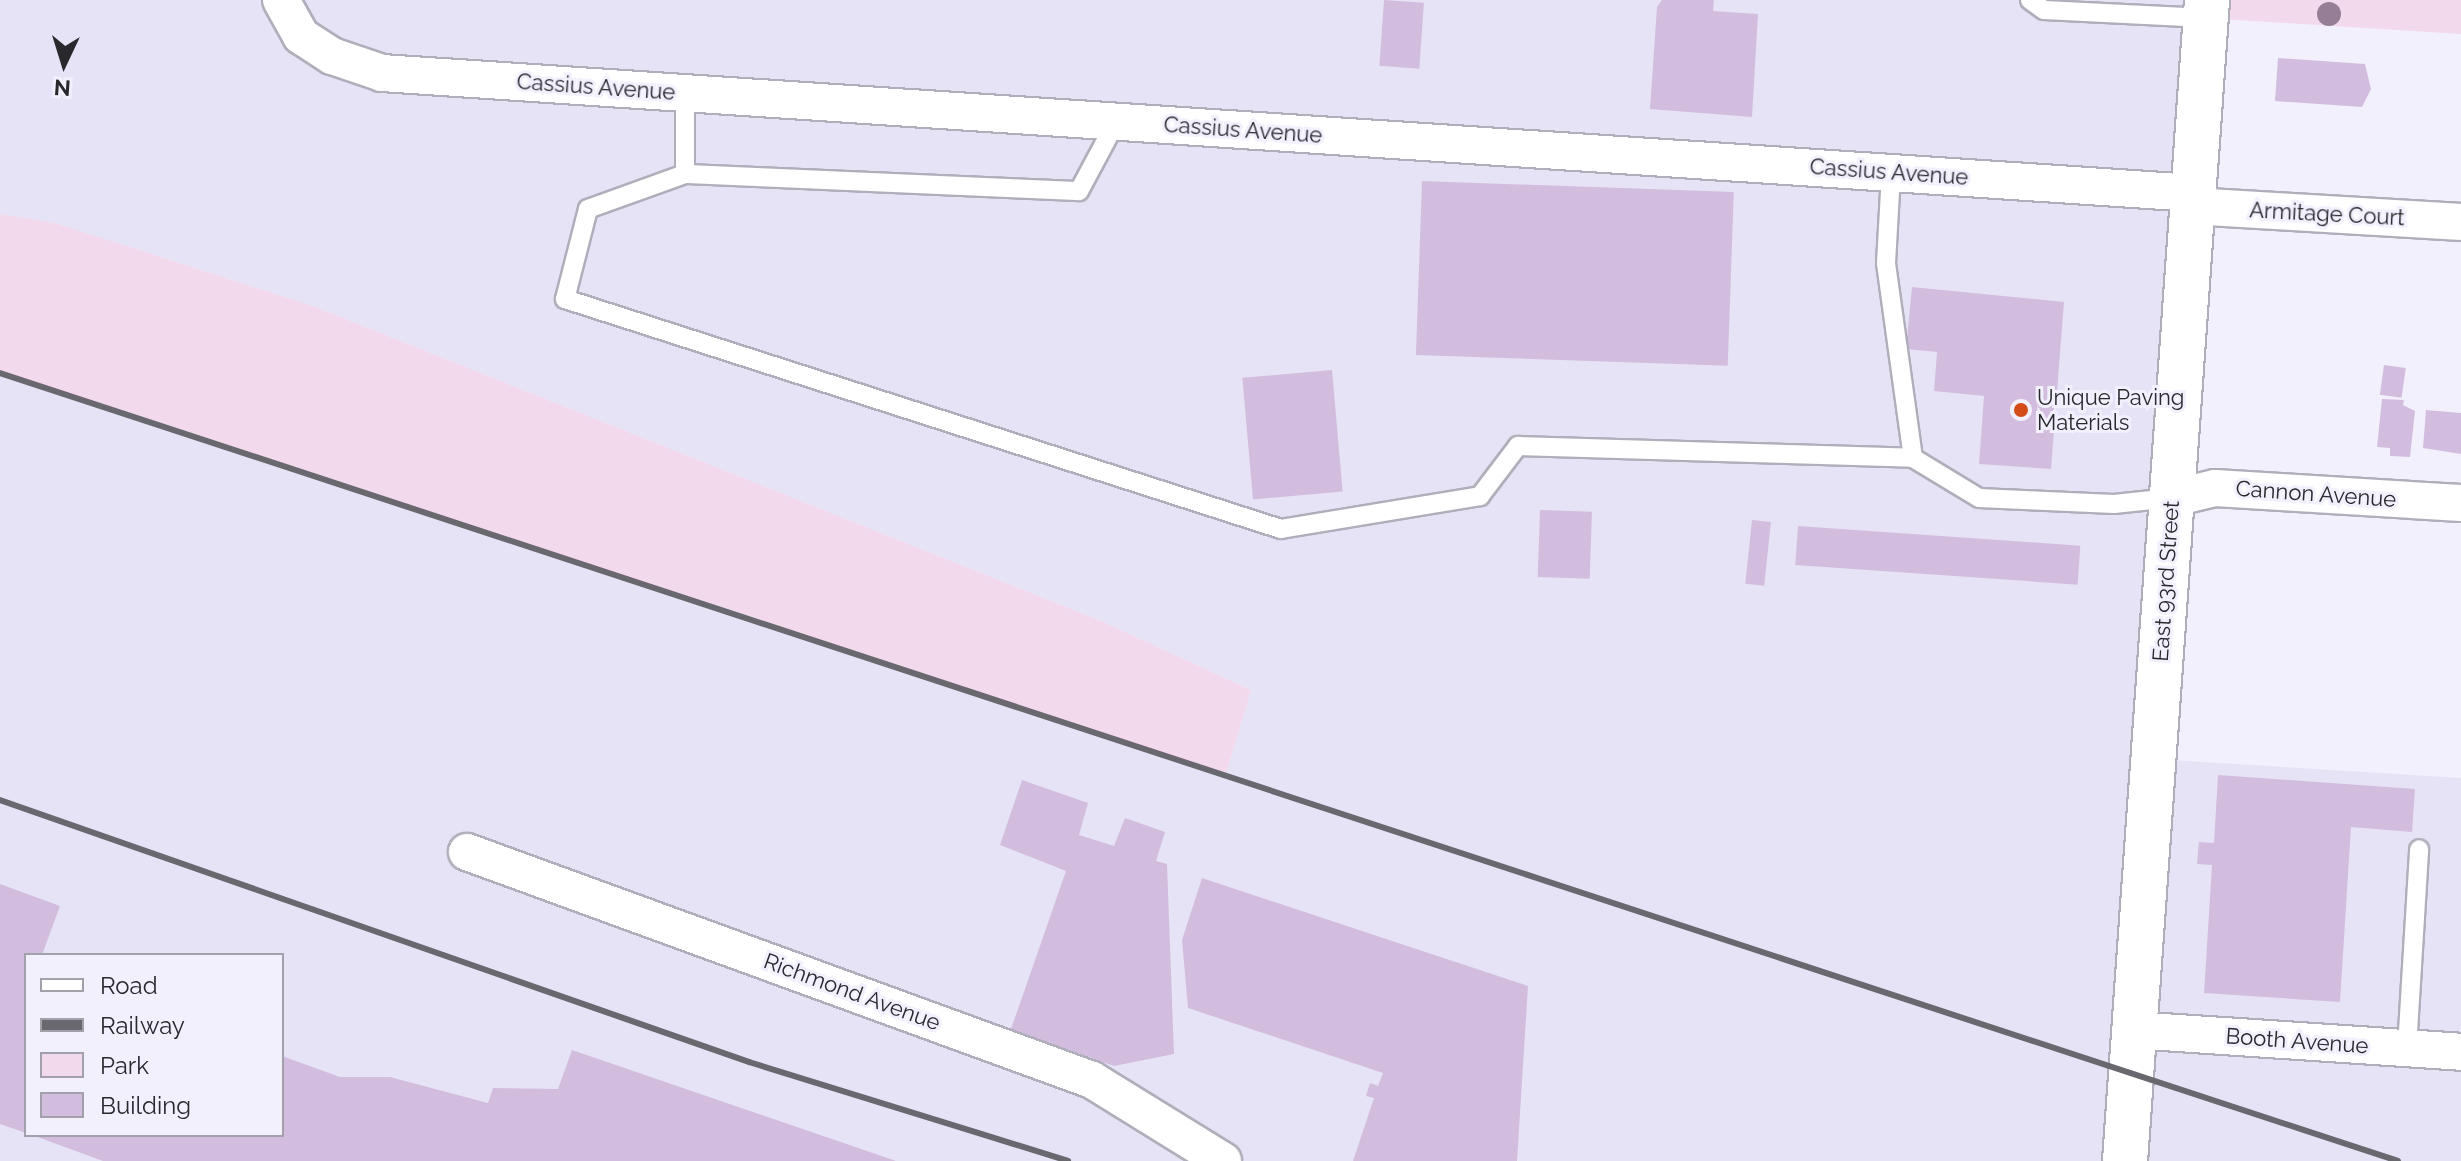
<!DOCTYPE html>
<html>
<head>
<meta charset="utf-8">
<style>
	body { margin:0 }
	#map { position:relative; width:2461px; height:1161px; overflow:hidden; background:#f2f0fd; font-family:Raleway,sans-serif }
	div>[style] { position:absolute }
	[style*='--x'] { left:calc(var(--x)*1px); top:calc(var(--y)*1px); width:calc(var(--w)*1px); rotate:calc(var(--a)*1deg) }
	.built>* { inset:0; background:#e6e3f6 }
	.green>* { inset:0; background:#f3d9ec }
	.building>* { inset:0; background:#d3bdde; transform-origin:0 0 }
	.roads { filter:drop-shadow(2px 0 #b0aeba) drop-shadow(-2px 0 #b0aeba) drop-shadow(0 2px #b0aeba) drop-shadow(0 -2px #b0aeba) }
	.lane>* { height:18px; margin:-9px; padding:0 9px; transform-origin:9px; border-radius:9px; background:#fff }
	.street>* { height:36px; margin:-18px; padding:0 18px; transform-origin:18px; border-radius:18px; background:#fff }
	.secondary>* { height:44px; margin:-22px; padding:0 22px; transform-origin:22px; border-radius:22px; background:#fff }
	.rail>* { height:6px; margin:-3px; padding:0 3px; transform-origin:3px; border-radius:3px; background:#69686f }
	.trees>* { width:24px; height:24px; margin:-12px; border-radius:50%; background:#967e96 }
	.dots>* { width:22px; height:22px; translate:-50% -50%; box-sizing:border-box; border:4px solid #f2f0fd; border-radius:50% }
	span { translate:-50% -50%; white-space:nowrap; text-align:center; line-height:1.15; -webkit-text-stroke:6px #f2f0fd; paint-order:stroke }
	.street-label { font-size:22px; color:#29282d }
	.poi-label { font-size:22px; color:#29282d }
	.left { translate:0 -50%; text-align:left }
	.legend { position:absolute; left:24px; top:953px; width:260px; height:184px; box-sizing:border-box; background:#f2f0fd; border:2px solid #a2a0aa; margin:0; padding:10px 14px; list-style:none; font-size:24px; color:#29282d }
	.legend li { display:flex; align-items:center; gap:16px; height:40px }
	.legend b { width:40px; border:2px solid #a2a0aa }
	.north { position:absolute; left:24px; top:24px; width:80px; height:80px; -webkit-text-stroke:6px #f2f0fd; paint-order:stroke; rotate:184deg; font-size:22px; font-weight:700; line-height:32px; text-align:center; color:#29282d }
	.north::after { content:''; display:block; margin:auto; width:28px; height:36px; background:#29282d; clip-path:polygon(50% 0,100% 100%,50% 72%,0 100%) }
</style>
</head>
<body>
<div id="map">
	<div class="built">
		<div style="clip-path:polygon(evenodd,0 0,2207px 0,2154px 759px,2461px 778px,2461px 1161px,0 1161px,0 373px,1225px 777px,1251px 690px,1101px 621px,313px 306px,55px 223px,0 214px,0 0,26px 955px,282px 955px,282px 1135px,26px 1135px,26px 955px)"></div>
	</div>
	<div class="green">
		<div style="clip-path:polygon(2207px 0,2461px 0,2461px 34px,2206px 18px)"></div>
		<div style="clip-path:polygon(0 214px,55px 223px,313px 306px,1101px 621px,1251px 690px,1225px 777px,0 373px)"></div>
	</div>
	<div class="building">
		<div style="left:1384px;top:0;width:40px;height:66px;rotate:4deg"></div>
		<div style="clip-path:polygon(1662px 0,1714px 0,1713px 11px,1758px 14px,1752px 117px,1650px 109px,1657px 7px)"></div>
		<div style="clip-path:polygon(2278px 58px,2365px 64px,2371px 89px,2362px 107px,2275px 101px)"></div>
		<div style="left:1422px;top:181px;width:312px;height:174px;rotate:2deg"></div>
		<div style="clip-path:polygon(1912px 287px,2064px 302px,2051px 469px,1979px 464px,1984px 396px,1934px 391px,1937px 352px,1906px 349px)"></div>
		<div style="left:2384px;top:365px;width:22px;height:30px;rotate:8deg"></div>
		<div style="left:1332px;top:370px;width:122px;height:90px;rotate:85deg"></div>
		<div style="clip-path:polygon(2382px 399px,2404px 400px,2403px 405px,2415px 411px,2410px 457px,2390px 456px,2390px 448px,2377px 447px)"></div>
		<div style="clip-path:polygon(2426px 410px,2461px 413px,2461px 454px,2423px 448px)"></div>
		<div style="left:1540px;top:510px;width:52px;height:67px;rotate:2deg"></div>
		<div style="left:1752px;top:520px;width:19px;height:64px;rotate:6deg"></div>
		<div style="left:1798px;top:526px;width:283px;height:39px;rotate:4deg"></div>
		<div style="clip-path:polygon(2218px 775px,2415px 789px,2412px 832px,2351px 827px,2340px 1002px,2204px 993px,2212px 865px,2197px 864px,2199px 842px,2214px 843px)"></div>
		<div style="clip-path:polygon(1022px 780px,1088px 803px,1079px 835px,1114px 846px,1125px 818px,1165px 832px,1156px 861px,1167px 864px,1174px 1054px,1114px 1066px,1011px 1029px,1066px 871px,1000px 845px)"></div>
		<div style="clip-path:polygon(1202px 878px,1528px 986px,1517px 1161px,1353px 1161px,1374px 1098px,1366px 1096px,1370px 1083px,1378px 1086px,1383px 1073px,1188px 1008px,1182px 940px)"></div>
		<div style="clip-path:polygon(0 884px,60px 906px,42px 955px,26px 955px,26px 1133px,0 1124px)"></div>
		<div style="clip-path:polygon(572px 1050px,896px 1161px,103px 1161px,32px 1135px,282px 1135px,282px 1056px,340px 1077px,390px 1077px,488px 1103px,493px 1088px,558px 1089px)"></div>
	</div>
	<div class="roads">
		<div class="lane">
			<div style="--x:2030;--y:0;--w:17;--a:36"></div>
			<div style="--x:2044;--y:10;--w:162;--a:2.8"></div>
			<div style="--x:685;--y:93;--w:81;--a:90"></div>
			<div style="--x:685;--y:174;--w:103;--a:160.2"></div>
			<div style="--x:588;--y:209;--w:93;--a:104.3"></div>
			<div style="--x:565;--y:299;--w:752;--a:17.81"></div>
			<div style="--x:1281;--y:529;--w:202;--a:-9.4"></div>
			<div style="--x:1480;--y:496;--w:63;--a:-52.8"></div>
			<div style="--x:1518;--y:446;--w:395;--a:1.7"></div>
			<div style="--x:1913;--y:458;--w:197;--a:-97.9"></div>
			<div style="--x:1886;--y:263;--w:90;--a:-86.8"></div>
			<div style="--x:685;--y:174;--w:394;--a:2.5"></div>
			<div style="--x:1079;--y:191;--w:78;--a:-61.8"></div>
			<div style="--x:1913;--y:458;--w:77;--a:31.2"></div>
			<div style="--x:1979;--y:498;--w:135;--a:2.5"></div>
			<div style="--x:2114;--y:504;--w:57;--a:-6"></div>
			<div style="--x:2407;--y:1048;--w:199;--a:-86.5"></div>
		</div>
		<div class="street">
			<div style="--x:281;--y:0;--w:41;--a:60.9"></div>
			<div style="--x:301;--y:36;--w:37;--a:33"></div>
			<div style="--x:332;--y:56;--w:53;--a:18.8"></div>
			<div style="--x:382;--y:73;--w:1815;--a:3.79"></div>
			<div style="--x:2192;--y:206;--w:269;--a:3.4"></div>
			<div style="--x:2173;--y:498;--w:43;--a:-13.4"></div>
			<div style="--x:2215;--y:488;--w:246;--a:3.5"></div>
			<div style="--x:467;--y:852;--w:665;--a:20.04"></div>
			<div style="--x:1092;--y:1080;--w:154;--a:31.7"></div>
			<div style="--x:2133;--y:1030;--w:329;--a:3.8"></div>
		</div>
		<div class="secondary">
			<div style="--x:2125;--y:1161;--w:1164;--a:-85.96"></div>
		</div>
	</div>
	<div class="rail">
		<div style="--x:0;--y:373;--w:2524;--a:18.19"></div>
		<div style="--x:0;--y:800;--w:794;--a:19.28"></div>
		<div style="--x:749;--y:1062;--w:334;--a:17.2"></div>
	</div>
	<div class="trees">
		<div style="left:2329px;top:14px"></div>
	</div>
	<div class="dots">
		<div style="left:2021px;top:410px;background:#d34c17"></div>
	</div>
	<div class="street-label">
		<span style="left:596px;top:87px;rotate:4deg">Cassius Avenue</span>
		<span style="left:1243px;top:130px;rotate:4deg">Cassius Avenue</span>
		<span style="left:1889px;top:172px;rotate:4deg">Cassius Avenue</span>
		<span style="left:2327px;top:214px;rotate:3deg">Armitage Court</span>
		<span style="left:2316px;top:494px;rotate:4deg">Cannon Avenue</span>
		<span style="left:2166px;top:581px;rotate:-86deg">East 93rd Street</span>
		<span style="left:852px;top:992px;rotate:20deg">Richmond Avenue</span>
		<span style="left:2297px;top:1041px;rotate:4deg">Booth Avenue</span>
	</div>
	<div class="poi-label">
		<span class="left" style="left:2037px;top:410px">Unique Paving<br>Materials</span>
	</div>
	<ul class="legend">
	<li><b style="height:10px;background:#fff"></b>Road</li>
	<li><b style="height:10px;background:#69686f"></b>Railway</li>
	<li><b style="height:22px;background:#f3d9ec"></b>Park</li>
	<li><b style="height:22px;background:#d3bdde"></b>Building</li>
	</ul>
	<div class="north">N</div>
</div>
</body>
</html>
